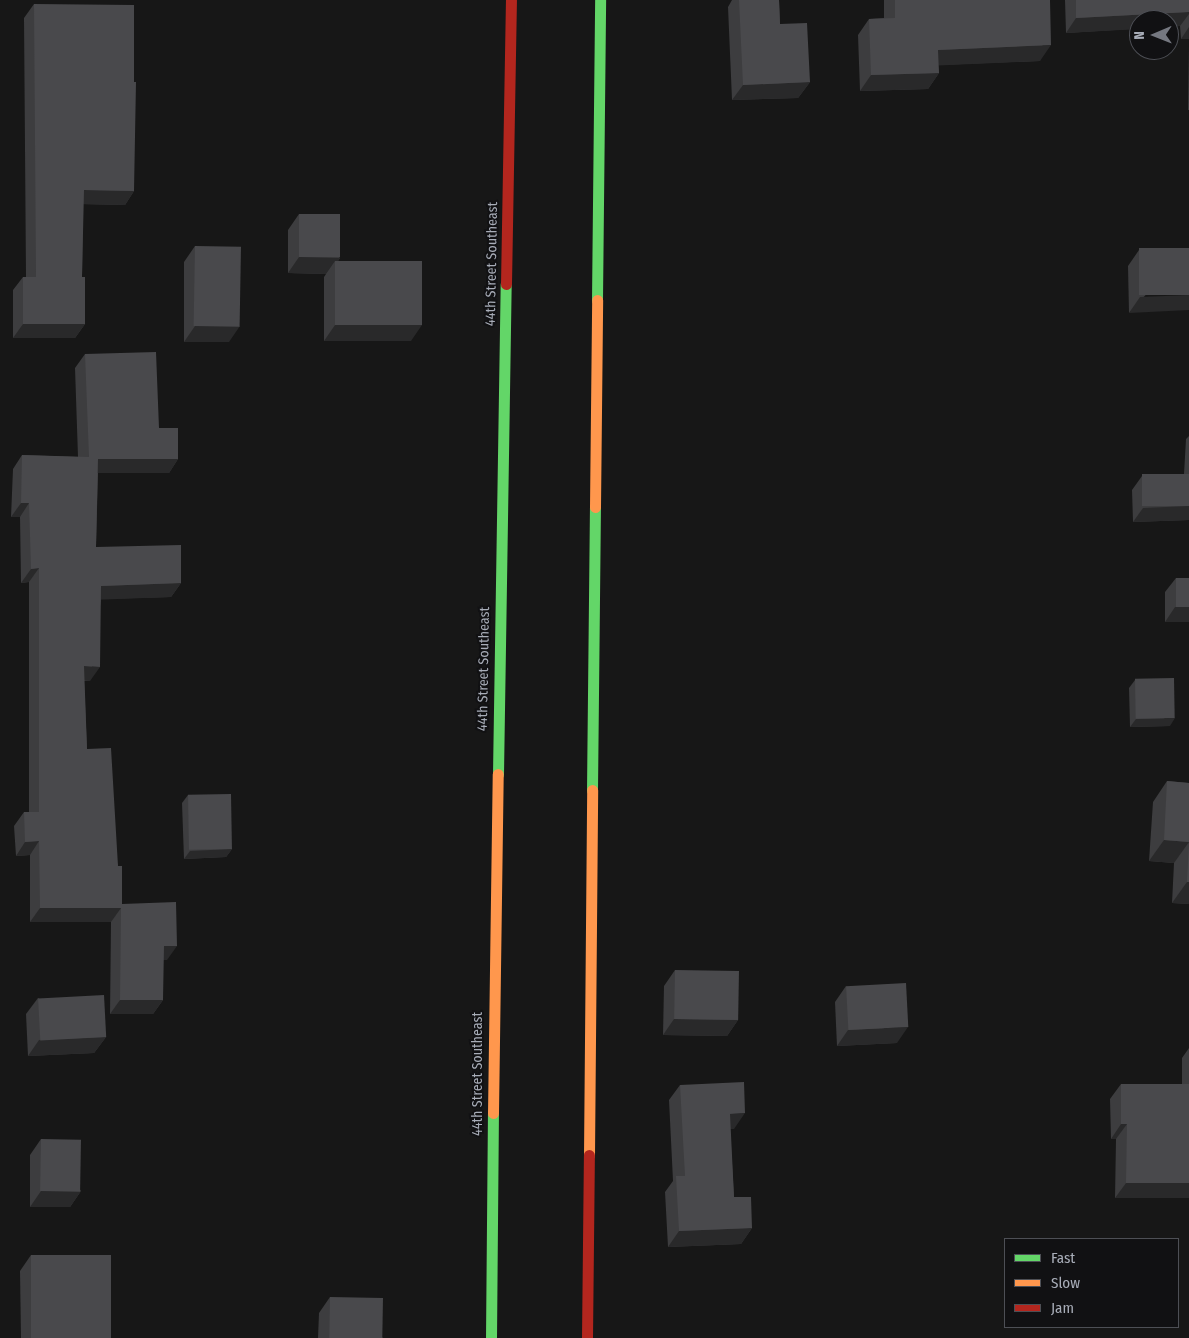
<!DOCTYPE html>
<html>
<head>
<meta charset="utf-8">
<style>
	body { margin:0 }
	#map { position:relative; width:1189px; height:1338px; overflow:hidden; background:#171717; font-family:"Fira Sans Condensed",sans-serif }
	div>[style] { position:absolute }
	[style*='--x'] { left:calc(var(--x)*1px); top:calc(var(--y)*1px); width:calc(var(--w)*1px); rotate:calc(var(--a)*1deg) }
	.fast>* { height:11px; margin:-5.5px; padding:0 5.5px; transform-origin:5.5px; border-radius:5.5px; background:#63d668 }
	.slow>* { height:11px; margin:-5.5px; padding:0 5.5px; transform-origin:5.5px; border-radius:5.5px; background:#ff974d }
	.jam>* { height:11px; margin:-5.5px; padding:0 5.5px; transform-origin:5.5px; border-radius:5.5px; background:#b3261e }
	.wall>* { inset:0; background:#3d3d3f }
	.shaded-wall>* { inset:0; background:#29292a }
	.building>* { inset:0; background:#49494c; transform-origin:0 0 }
	span { translate:-50% -50%; white-space:nowrap; text-align:center; line-height:1.15; -webkit-text-stroke:4px #111113; paint-order:stroke }
	.street-label { font-size:14px; color:#a8adb8 }
	.legend { position:absolute; left:1004px; top:1238px; width:175px; height:90px; box-sizing:border-box; background:#111113; border:1px solid #4d4f55; margin:0; padding:6px 9px; list-style:none; font-size:15px; color:#a8adb8 }
	.legend li { display:flex; align-items:center; gap:10px; height:25px }
	.legend b { width:25px; border:1px solid #4d4f55 }
	.north { position:absolute; left:1129px; top:10px; width:50px; height:50px; box-sizing:border-box; background:#111113; border:1px solid #4d4f55; border-radius:50%; rotate:269deg; font-size:14px; font-weight:700; line-height:20px; text-align:center; color:#a8adb8 }
	.north::after { content:''; display:block; margin:auto; width:18px; height:22px; background:#757880; clip-path:polygon(50% 0,100% 100%,50% 72%,0 100%) }
</style>
</head>
<body>
<div id="map">
	<div class="fast">
		<div style="--x:597;--y:300;--w:300;--a:-89.4"></div>
		<div style="--x:498;--y:774;--w:490;--a:-89.1"></div>
		<div style="--x:592;--y:790;--w:283;--a:-89.4"></div>
		<div style="--x:491;--y:1338;--w:225;--a:-89.5"></div>
	</div>
	<div class="slow">
		<div style="--x:595;--y:507;--w:207;--a:-89.4"></div>
		<div style="--x:493;--y:1113;--w:339;--a:-89.2"></div>
		<div style="--x:589;--y:1155;--w:365;--a:-89.5"></div>
	</div>
	<div class="jam">
		<div style="--x:506;--y:284;--w:284;--a:-89"></div>
		<div style="--x:587;--y:1338;--w:183;--a:-89.4"></div>
	</div>
	<div class="wall">
		<div style="clip-path:polygon(732px 0,779px 0,780px 24px,810px 82px,798px 98px,732px 100px,728px 7px)"></div>
		<div style="clip-path:polygon(884px 0,1050px 0,1040px 61px,938px 65px,939px 73px,928px 89px,860px 91px,858px 35px,869px 19px,884px 18px)"></div>
		<div style="clip-path:polygon(1065px 0,1189px 0,1189px 39px,1181px 39px,1180px 26px,1066px 33px)"></div>
		<div style="clip-path:polygon(34px 4px,134px 191px,125px 205px,83px 204px,82px 277px,85px 324px,75px 338px,13px 338px,13px 290px,23px 277px,26px 277px,24px 18px)"></div>
		<div style="clip-path:polygon(1189px 45px,1189px 110px,1188px 110px)"></div>
		<div style="clip-path:polygon(299px 214px,340px 258px,338px 261px,411px 341px,324px 341px,324px 277px,326px 274px,288px 273px,288px 230px)"></div>
		<div style="clip-path:polygon(195px 246px,229px 342px,184px 342px,184px 262px)"></div>
		<div style="clip-path:polygon(1189px 248px,1129px 313px,1128px 266px,1139px 250px)"></div>
		<div style="clip-path:polygon(85px 354px,159px 428px,178px 459px,169px 473px,98px 473px,96px 547px,181px 583px,171px 597px,101px 599px,90px 681px,84px 681px,87px 749px,118px 866px,122px 904px,167px 960px,163px 960px,163px 1000px,153px 1014px,110px 1014px,111px 922px,30px 922px,30px 855px,16px 856px,14px 826px,24px 812px,29px 812px,29px 582px,21px 583px,20px 517px,11px 517px,13px 469px,22px 455px,78px 457px,75px 368px)"></div>
		<div style="clip-path:polygon(1189px 436px,1189px 520px,1133px 522px,1132px 490px,1142px 476px,1184px 474px,1186px 439px)"></div>
		<div style="clip-path:polygon(1176px 578px,1189px 578px,1189px 622px,1165px 622px,1165px 592px)"></div>
		<div style="clip-path:polygon(1135px 680px,1170px 726px,1130px 727px,1129px 688px)"></div>
		<div style="clip-path:polygon(1167px 781px,1189px 783px,1189px 904px,1172px 903px,1174px 863px,1149px 861px,1153px 802px)"></div>
		<div style="clip-path:polygon(188px 795px,232px 849px,226px 857px,184px 859px,182px 803px)"></div>
		<div style="clip-path:polygon(675px 970px,738px 1020px,727px 1036px,663px 1035px,664px 986px)"></div>
		<div style="clip-path:polygon(846px 986px,897px 1043px,837px 1046px,835px 1002px)"></div>
		<div style="clip-path:polygon(38px 998px,106px 1037px,94px 1053px,28px 1056px,26px 1014px)"></div>
		<div style="clip-path:polygon(1189px 1048px,1189px 1198px,1115px 1198px,1116px 1139px,1111px 1139px,1110px 1099px,1121px 1084px,1182px 1084px,1182px 1058px)"></div>
		<div style="clip-path:polygon(680px 1085px,734px 1129px,730px 1129px,734px 1197px,752px 1228px,741px 1244px,668px 1247px,665px 1192px,673px 1181px,669px 1100px)"></div>
		<div style="clip-path:polygon(41px 1139px,81px 1191px,70px 1207px,30px 1207px,30px 1155px)"></div>
		<div style="clip-path:polygon(31px 1255px,110px 1338px,21px 1338px,20px 1271px)"></div>
		<div style="clip-path:polygon(330px 1297px,383px 1338px,318px 1338px,319px 1313px)"></div>
	</div>
	<div class="shaded-wall">
		<div style="clip-path:polygon(1189px 12px,1189px 14px,1180px 26px,1169px 27px,1169px 20px,1139px 20px,1139px 29px,1066px 33px,1076px 18px)"></div>
		<div style="clip-path:polygon(1189px 27px,1189px 39px,1181px 39px)"></div>
		<div style="clip-path:polygon(1051px 45px,1040px 61px,927px 66px,938px 50px)"></div>
		<div style="clip-path:polygon(939px 73px,928px 89px,860px 91px,871px 75px)"></div>
		<div style="clip-path:polygon(810px 82px,798px 98px,732px 100px,743px 85px)"></div>
		<div style="clip-path:polygon(84px 190px,134px 191px,125px 205px,74px 204px)"></div>
		<div style="clip-path:polygon(299px 257px,340px 258px,335px 265px,335px 261px,326px 274px,288px 273px)"></div>
		<div style="clip-path:polygon(1189px 295px,1189px 310px,1129px 313px,1140px 297px)"></div>
		<div style="clip-path:polygon(23px 324px,85px 324px,75px 338px,13px 338px)"></div>
		<div style="clip-path:polygon(335px 325px,422px 325px,411px 341px,324px 341px)"></div>
		<div style="clip-path:polygon(195px 326px,240px 326px,229px 342px,184px 342px)"></div>
		<div style="clip-path:polygon(98px 459px,178px 459px,169px 473px,88px 473px)"></div>
		<div style="clip-path:polygon(21px 503px,29px 503px,20px 517px,11px 517px)"></div>
		<div style="clip-path:polygon(1189px 506px,1189px 520px,1133px 522px,1143px 508px)"></div>
		<div style="clip-path:polygon(39px 568px,29px 582px,21px 583px,31px 569px)"></div>
		<div style="clip-path:polygon(181px 583px,171px 597px,91px 600px,101px 586px)"></div>
		<div style="clip-path:polygon(1175px 607px,1189px 607px,1189px 622px,1165px 622px)"></div>
		<div style="clip-path:polygon(84px 666px,100px 667px,90px 681px,74px 680px)"></div>
		<div style="clip-path:polygon(1175px 718px,1170px 726px,1130px 727px,1136px 719px)"></div>
		<div style="clip-path:polygon(1164px 840px,1189px 842px,1174px 863px,1149px 861px)"></div>
		<div style="clip-path:polygon(39px 841px,30px 855px,16px 856px,25px 842px)"></div>
		<div style="clip-path:polygon(232px 849px,226px 857px,184px 859px,190px 851px)"></div>
		<div style="clip-path:polygon(1187px 882px,1189px 882px,1189px 904px,1172px 903px)"></div>
		<div style="clip-path:polygon(40px 908px,121px 908px,111px 922px,30px 922px)"></div>
		<div style="clip-path:polygon(164px 946px,177px 946px,167px 960px,154px 960px)"></div>
		<div style="clip-path:polygon(120px 1000px,163px 1000px,153px 1014px,110px 1014px)"></div>
		<div style="clip-path:polygon(674px 1019px,738px 1020px,727px 1036px,663px 1035px)"></div>
		<div style="clip-path:polygon(908px 1027px,897px 1043px,837px 1046px,848px 1030px)"></div>
		<div style="clip-path:polygon(106px 1037px,94px 1053px,28px 1056px,39px 1040px)"></div>
		<div style="clip-path:polygon(745px 1113px,734px 1129px,719px 1129px,730px 1114px)"></div>
		<div style="clip-path:polygon(1121px 1124px,1127px 1124px,1116px 1139px,1111px 1139px)"></div>
		<div style="clip-path:polygon(1126px 1183px,1189px 1183px,1189px 1198px,1115px 1198px)"></div>
		<div style="clip-path:polygon(41px 1191px,81px 1191px,70px 1207px,30px 1207px)"></div>
		<div style="clip-path:polygon(752px 1228px,741px 1244px,668px 1247px,679px 1231px)"></div>
	</div>
	<div class="building">
		<div style="clip-path:polygon(739px 0,779px 0,780px 24px,807px 23px,810px 82px,743px 85px)"></div>
		<div style="clip-path:polygon(895px 0,1050px 0,1051px 45px,938px 50px,939px 73px,871px 75px,869px 19px,895px 18px)"></div>
		<div style="clip-path:polygon(1076px 0,1189px 0,1189px 12px,1076px 18px)"></div>
		<div style="clip-path:polygon(34px 4px,134px 5px,134px 82px,136px 82px,134px 191px,84px 190px,82px 277px,85px 277px,85px 324px,23px 324px,23px 277px,36px 277px)"></div>
		<div style="left:299px;top:214px;width:41px;height:43px"></div>
		<div style="left:195px;top:246px;width:46px;height:80px;rotate:1deg"></div>
		<div style="left:1189px;top:248px;width:47px;height:50px;rotate:90deg"></div>
		<div style="left:335px;top:261px;width:87px;height:64px"></div>
		<div style="clip-path:polygon(156px 352px,159px 428px,178px 428px,178px 459px,98px 459px,96px 547px,181px 545px,181px 583px,101px 586px,100px 667px,84px 666px,87px 749px,111px 748px,118px 866px,122px 866px,122px 904px,176px 902px,177px 946px,164px 946px,163px 1000px,120px 1000px,121px 908px,40px 908px,39px 841px,25px 842px,24px 812px,39px 812px,39px 568px,31px 569px,29px 503px,21px 503px,22px 455px,89px 457px,85px 354px)"></div>
		<div style="left:1189px;top:474px;width:32px;height:47px;rotate:90deg"></div>
		<div style="left:1176px;top:578px;width:13px;height:29px"></div>
		<div style="left:1174px;top:678px;width:40px;height:39px;rotate:89deg"></div>
		<div style="clip-path:polygon(1167px 781px,1189px 783px,1189px 842px,1164px 840px)"></div>
		<div style="left:231px;top:794px;width:55px;height:43px;rotate:89deg"></div>
		<div style="clip-path:polygon(1189px 843px,1189px 882px,1187px 882px)"></div>
		<div style="left:675px;top:970px;width:64px;height:49px;rotate:1deg"></div>
		<div style="left:906px;top:983px;width:44px;height:60px;rotate:87deg"></div>
		<div style="left:104px;top:995px;width:42px;height:66px;rotate:87deg"></div>
		<div style="clip-path:polygon(744px 1082px,745px 1113px,730px 1114px,734px 1197px,751px 1197px,752px 1228px,679px 1231px,676px 1176px,685px 1176px,680px 1085px)"></div>
		<div style="clip-path:polygon(1121px 1084px,1189px 1084px,1189px 1183px,1126px 1183px,1127px 1124px,1121px 1124px)"></div>
		<div style="left:41px;top:1139px;width:40px;height:52px;rotate:1deg"></div>
		<div style="left:31px;top:1255px;width:80px;height:83px"></div>
		<div style="left:330px;top:1297px;width:53px;height:41px;rotate:1deg"></div>
	</div>
	<div class="street-label">
		<span style="left:492px;top:264px;rotate:-89deg">44th Street Southeast</span>
		<span style="left:484px;top:669px;rotate:-89deg">44th Street Southeast</span>
		<span style="left:478px;top:1074px;rotate:-90deg">44th Street Southeast</span>
	</div>
	<ul class="legend">
	<li><b style="height:6px;background:#63d668"></b>Fast</li>
	<li><b style="height:6px;background:#ff974d"></b>Slow</li>
	<li><b style="height:6px;background:#b3261e"></b>Jam</li>
	</ul>
	<div class="north">N</div>
</div>
</body>
</html>
